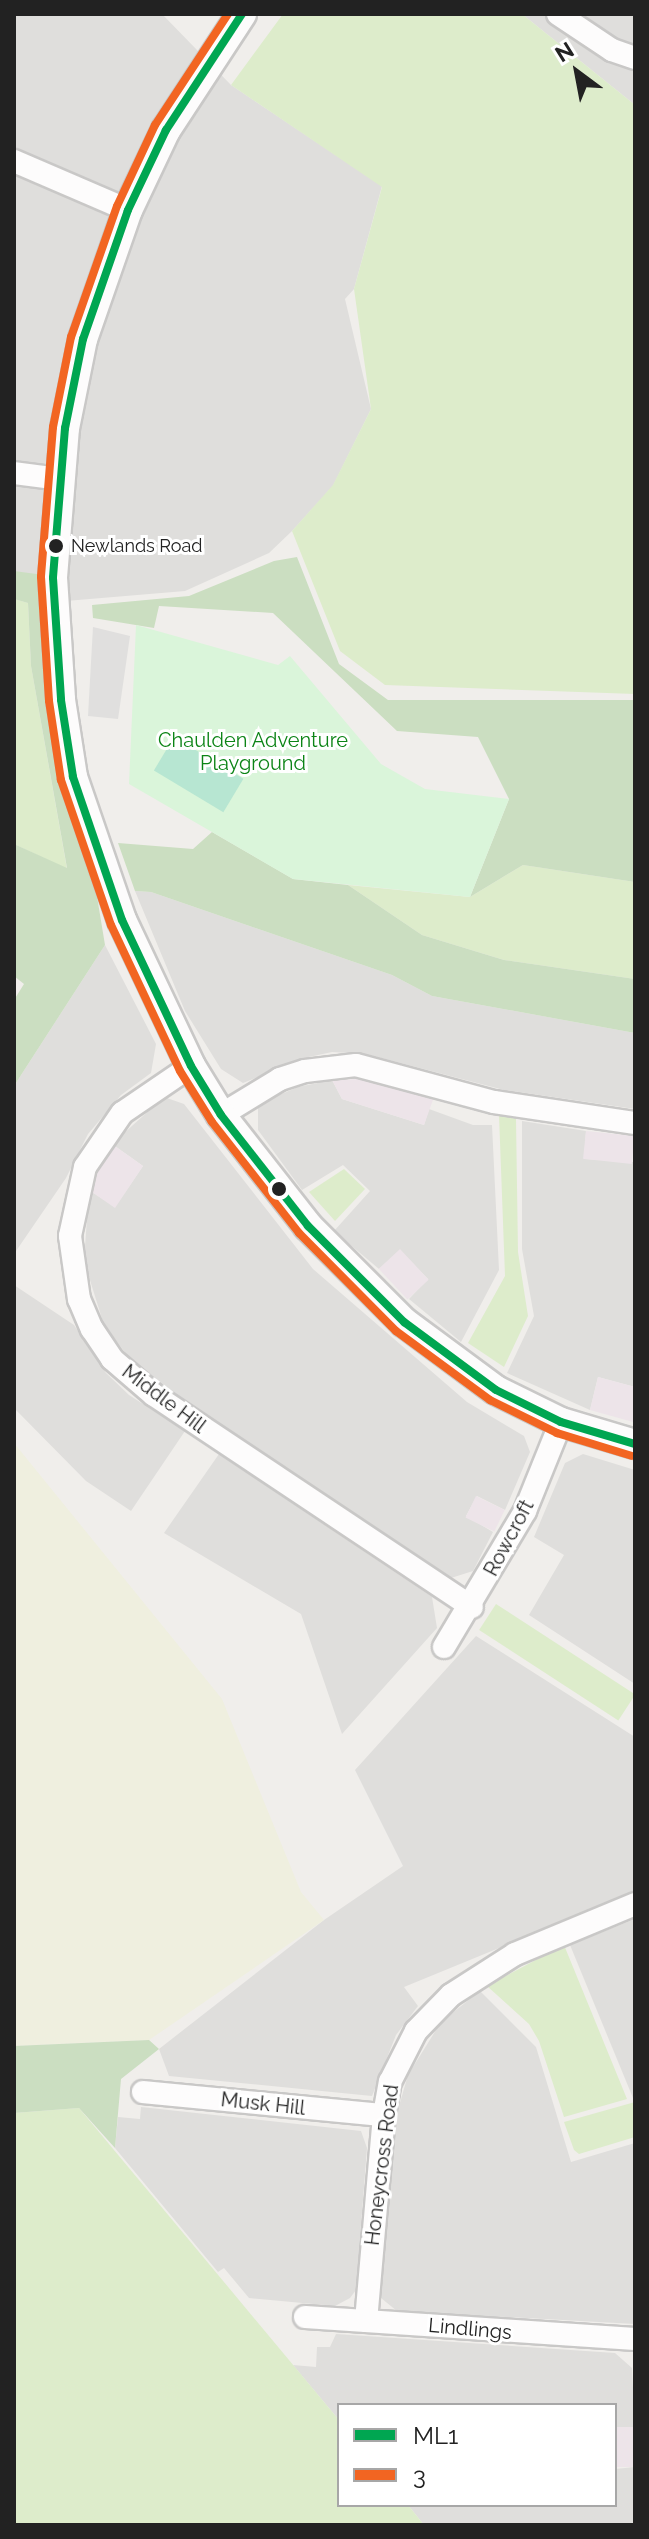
<!DOCTYPE html>
<html>
<head>
<meta charset="utf-8">
<style>
	body { margin:0 }
	#map { position:relative; width:649px; height:2539px; overflow:hidden; background:#f0eeeb; font-family:Raleway,sans-serif }
	div>[style] { position:absolute }
	[style*='--x'] { left:calc(var(--x)*1px); top:calc(var(--y)*1px); width:calc(var(--w)*1px); rotate:calc(var(--a)*1deg) }
	.residential>* { inset:0; background:#dfdedc }
	.industrial>* { inset:0; background:#ede4e9; transform-origin:0 0 }
	.farmland>* { inset:0; background:#efefdf }
	.grass>* { inset:0; background:#ddeccb; transform-origin:0 0 }
	.forest>* { inset:0; background:#cbdec1 }
	.park>* { inset:0; background:#daf5da }
	.pitch>* { inset:0; background:#b7e6d2; transform-origin:0 0 }
	.parking>* { inset:0; background:#e0dfde }
	.roads { filter:drop-shadow(2px 0 #c9c8c7) drop-shadow(-2px 0 #c9c8c7) drop-shadow(0 2px #c9c8c7) drop-shadow(0 -2px #c9c8c7) }
	.minor>* { height:22px; margin:-11px; padding:0 11px; transform-origin:11px; border-radius:11px; background:#fdfcfc }
	.tertiary>* { height:28px; margin:-14px; padding:0 14px; transform-origin:14px; border-radius:14px; background:#fdfcfc }
	.bus-1>* { height:8px; margin:-4px; padding:0 4px; transform-origin:4px; border-radius:4px; background:#00a651 }
	.bus-2>* { height:8px; margin:-4px; padding:0 4px; transform-origin:4px; border-radius:4px; background:#f26522 }
	.dots>* { width:22px; height:22px; translate:-50% -50%; box-sizing:border-box; border:4px solid #fff; border-radius:50% }
	span { translate:-50% -50%; white-space:nowrap; text-align:center; line-height:1.15; -webkit-text-stroke:6px #fff; paint-order:stroke }
	.bus-label { font-size:18px; color:#222 }
	.left { translate:0 -50%; text-align:left }
	.park-label { font-size:20px; color:#0c8416 }
	.street-label { font-size:20px; color:#222 }
	.frame { position:absolute; inset:0; border:16px solid #222; pointer-events:none }
	.legend { position:absolute; left:337px; top:2403px; width:280px; height:104px; box-sizing:border-box; background:#fff; border:2px solid #a7a7a7; margin:0; padding:10px 14px; list-style:none; font-size:24px; color:#222 }
	.legend li { display:flex; align-items:center; gap:16px; height:40px }
	.legend b { width:40px; border:2px solid #a7a7a7 }
	.north { position:absolute; left:537px; top:32px; width:80px; height:80px; -webkit-text-stroke:6px #fff; paint-order:stroke; rotate:328deg; font-size:22px; font-weight:700; line-height:32px; text-align:center; color:#222 }
	.north::after { content:''; display:block; margin:auto; width:28px; height:36px; background:#222; clip-path:polygon(50% 0,100% 100%,50% 72%,0 100%) }
</style>
</head>
<body>
<div id="map">
	<div class="residential">
		<div style="clip-path:polygon(14px 14px,162px 14px,231px 85px,382px 186px,354px 289px,345px 299px,371px 409px,333px 486px,292px 531px,269px 553px,185px 591px,54px 602px,14px 587px)"></div>
		<div style="clip-path:polygon(522px 14px,635px 14px,635px 105px)"></div>
		<div style="clip-path:polygon(135px 891px,151px 892px,392px 975px,432px 996px,635px 1033px,635px 1109px,504px 1090px,366px 1054px,332px 1052px,304px 1058px,243px 1083px,221px 1069px,185px 1011px)"></div>
		<div style="clip-path:polygon(105px 945px,156px 1044px,151px 1073px,121px 1095px,88px 1134px,66px 1178px,14px 1254px,14px 1086px)"></div>
		<div style="clip-path:polygon(332px 1080px,342px 1099px,424px 1125px,429px 1109px,473px 1125px,492px 1125px,499px 1270px,461px 1342px,409px 1299px,428px 1279px,400px 1250px,379px 1269px,334px 1231px,370px 1191px,343px 1165px,302px 1190px,258px 1130px,258px 1104px,298px 1087px)"></div>
		<div style="clip-path:polygon(164px 1097px,184px 1104px,313px 1269px,467px 1402px,524px 1436px,530px 1452px,505px 1510px,477px 1496px,466px 1516px,493px 1532px,473px 1571px,451px 1578px,173px 1393px,137px 1368px,104px 1325px,84px 1261px,89px 1190px,115px 1207px,143px 1166px,112px 1144px)"></div>
		<div style="clip-path:polygon(522px 1121px,586px 1131px,584px 1159px,635px 1162px,635px 1387px,598px 1377px,590px 1410px,507px 1373px,534px 1316px,522px 1249px)"></div>
		<div style="clip-path:polygon(14px 1285px,74px 1325px,106px 1373px,129px 1395px,185px 1431px,131px 1511px,86px 1481px,14px 1408px)"></div>
		<div style="clip-path:polygon(219px 1454px,432px 1597px,437px 1628px,342px 1734px,301px 1614px,164px 1533px)"></div>
		<div style="clip-path:polygon(583px 1454px,635px 1470px,635px 1684px,529px 1615px,564px 1555px,534px 1537px,565px 1463px)"></div>
		<div style="clip-path:polygon(476px 1636px,635px 1737px,635px 1892px,404px 1987px,418px 2006px,396px 2035px,372px 2096px,169px 2076px,159px 2049px,324px 1920px,403px 1866px,355px 1770px)"></div>
		<div style="clip-path:polygon(635px 1919px,635px 2097px,633px 2098px,570px 1945px)"></div>
		<div style="clip-path:polygon(480px 1991px,536px 2047px,571px 2162px,635px 2143px,635px 2324px,397px 2311px,381px 2298px,395px 2120px,408px 2075px,441px 2022px)"></div>
		<div style="clip-path:polygon(141px 2107px,361px 2131px,367px 2148px,356px 2290px,350px 2298px,335px 2306px,249px 2298px,224px 2268px,218px 2272px,115px 2148px,118px 2117px,140px 2119px)"></div>
		<div style="clip-path:polygon(336px 2334px,615px 2353px,632px 2368px,635px 2427px,615px 2429px,615px 2405px,339px 2405px,339px 2420px,293px 2365px,316px 2367px,317px 2347px,330px 2347px)"></div>
		<div style="clip-path:polygon(635px 2467px,635px 2525px,424px 2525px,408px 2505px,615px 2505px,615px 2469px)"></div>
	</div>
	<div class="industrial">
		<div style="clip-path:polygon(359px 1079px,434px 1097px,424px 1125px,342px 1099px,332px 1080px)"></div>
		<div style="left:586px;top:1131px;width:49px;height:28px;rotate:6deg"></div>
		<div style="clip-path:polygon(112px 1144px,143px 1166px,115px 1208px,89px 1190px)"></div>
		<div style="left:400px;top:1249px;width:42px;height:29px;rotate:47deg"></div>
		<div style="clip-path:polygon(598px 1377px,635px 1387px,633px 1422px,590px 1410px)"></div>
		<div style="left:476px;top:1496px;width:32px;height:24px;rotate:26deg"></div>
		<div style="left:635px;top:2427px;width:40px;height:20px;rotate:90deg"></div>
	</div>
	<div class="farmland">
		<div style="clip-path:polygon(14px 1443px,222px 1699px,301px 1892px,324px 1920px,149px 2040px,14px 2046px)"></div>
	</div>
	<div class="grass">
		<div style="clip-path:polygon(283px 14px,522px 14px,635px 105px,635px 694px,385px 685px,340px 651px,292px 531px,333px 485px,371px 409px,354px 289px,382px 187px,231px 85px)"></div>
		<div style="clip-path:polygon(14px 599px,28px 603px,31px 666px,67px 869px,14px 844px)"></div>
		<div style="clip-path:polygon(523px 865px,635px 882px,635px 979px,504px 960px,422px 935px,348px 885px,470px 897px)"></div>
		<div style="clip-path:polygon(499px 1115px,516px 1119px,518px 1252px,528px 1316px,504px 1367px,468px 1343px,505px 1276px)"></div>
		<div style="clip-path:polygon(344px 1169px,365px 1189px,335px 1221px,309px 1192px)"></div>
		<div style="left:496px;top:1604px;width:166px;height:31px;rotate:33deg"></div>
		<div style="clip-path:polygon(564px 1945px,627px 2099px,564px 2117px,539px 2041px,529px 2024px,487px 1986px)"></div>
		<div style="clip-path:polygon(635px 2102px,635px 2137px,579px 2154px,574px 2150px,564px 2122px)"></div>
		<div style="clip-path:polygon(79px 2108px,339px 2420px,339px 2505px,408px 2505px,424px 2525px,14px 2525px,14px 2113px)"></div>
	</div>
	<div class="forest">
		<div style="clip-path:polygon(297px 557px,339px 664px,388px 700px,635px 700px,635px 882px,523px 865px,470px 897px,509px 799px,478px 737px,397px 731px,273px 613px,159px 606px,154px 628px,93px 618px,92px 605px,189px 596px,274px 561px)"></div>
		<div style="clip-path:polygon(14px 571px,44px 575px,105px 945px,14px 1086px,14px 1000px,24px 984px,14px 976px,14px 844px,67px 868px,31px 666px,28px 603px,14px 599px)"></div>
		<div style="clip-path:polygon(212px 832px,293px 879px,348px 885px,422px 935px,504px 960px,635px 979px,635px 1033px,432px 996px,392px 975px,151px 892px,135px 891px,118px 843px,193px 849px)"></div>
		<div style="clip-path:polygon(149px 2040px,159px 2049px,121px 2079px,115px 2148px,79px 2108px,14px 2113px,14px 2046px)"></div>
	</div>
	<div class="park">
		<div style="clip-path:polygon(136px 625px,278px 665px,290px 656px,381px 764px,425px 789px,509px 799px,470px 897px,293px 879px,129px 784px)"></div>
	</div>
	<div class="pitch">
		<div style="left:174px;top:737px;width:81px;height:39px;rotate:31deg"></div>
	</div>
	<div class="parking">
		<div style="clip-path:polygon(93px 627px,130px 636px,118px 719px,88px 716px)"></div>
	</div>
	<div class="roads">
		<div class="minor">
			<div style="--x:558;--y:14;--w:65;--a:33.7"></div>
			<div style="--x:612;--y:50;--w:24;--a:19"></div>
			<div style="--x:14;--y:161;--w:124;--a:23.3"></div>
			<div style="--x:14;--y:473;--w:46;--a:7.4"></div>
			<div style="--x:191;--y:1066;--w:83;--a:145.7"></div>
			<div style="--x:122;--y:1113;--w:65;--a:124.4"></div>
			<div style="--x:85;--y:1167;--w:71;--a:102.3"></div>
			<div style="--x:70;--y:1236;--w:64;--a:81.9"></div>
			<div style="--x:79;--y:1299;--w:33;--a:67"></div>
			<div style="--x:92;--y:1329;--w:36;--a:56"></div>
			<div style="--x:112;--y:1359;--w:55;--a:40.6"></div>
			<div style="--x:154;--y:1395;--w:382;--a:33.7"></div>
			<div style="--x:221;--y:1115;--w:69;--a:-31.4"></div>
			<div style="--x:280;--y:1079;--w:26;--a:-18"></div>
			<div style="--x:305;--y:1071;--w:51;--a:-6.7"></div>
			<div style="--x:356;--y:1065;--w:143;--a:15"></div>
			<div style="--x:494;--y:1102;--w:143;--a:8.5"></div>
			<div style="--x:444;--y:1647;--w:158;--a:-59.2"></div>
			<div style="--x:525;--y:1511;--w:96;--a:-68"></div>
			<div style="--x:143;--y:2092;--w:242;--a:5.5"></div>
			<div style="--x:305;--y:2317;--w:331;--a:3.8"></div>
			<div style="--x:366;--y:2321;--w:207;--a:-85"></div>
			<div style="--x:384;--y:2115;--w:34;--a:-80"></div>
			<div style="--x:390;--y:2082;--w:57;--a:-63"></div>
			<div style="--x:416;--y:2031;--w:50;--a:-45.8"></div>
			<div style="--x:451;--y:1995;--w:76;--a:-32.6"></div>
			<div style="--x:515;--y:1954;--w:130;--a:-22.6"></div>
		</div>
		<div class="tertiary">
			<div style="--x:242;--y:14;--w:139;--a:123.2"></div>
			<div style="--x:166;--y:130;--w:89;--a:115.4"></div>
			<div style="--x:128;--y:210;--w:137;--a:109.2"></div>
			<div style="--x:83;--y:339;--w:91;--a:101.4"></div>
			<div style="--x:65;--y:428;--w:150;--a:94.6"></div>
			<div style="--x:53;--y:578;--w:122;--a:86.2"></div>
			<div style="--x:61;--y:700;--w:78;--a:81.1"></div>
			<div style="--x:73;--y:777;--w:151;--a:71.1"></div>
			<div style="--x:122;--y:920;--w:161;--a:64.7"></div>
			<div style="--x:191;--y:1066;--w:57;--a:58.5"></div>
			<div style="--x:221;--y:1115;--w:141;--a:51.9"></div>
			<div style="--x:308;--y:1226;--w:136;--a:45"></div>
			<div style="--x:404;--y:1322;--w:114;--a:36.5"></div>
			<div style="--x:496;--y:1390;--w:72;--a:26.2"></div>
			<div style="--x:561;--y:1422;--w:77;--a:16.6"></div>
		</div>
	</div>
	<div class="bus-1">
		<div style="--x:242;--y:14;--w:139;--a:123.2"></div>
		<div style="--x:166;--y:130;--w:89;--a:115.4"></div>
		<div style="--x:128;--y:210;--w:137;--a:109.2"></div>
		<div style="--x:83;--y:339;--w:91;--a:101.4"></div>
		<div style="--x:65;--y:428;--w:150;--a:94.6"></div>
		<div style="--x:53;--y:578;--w:122;--a:86.2"></div>
		<div style="--x:61;--y:700;--w:78;--a:81.1"></div>
		<div style="--x:73;--y:777;--w:151;--a:71.1"></div>
		<div style="--x:122;--y:920;--w:161;--a:64.7"></div>
		<div style="--x:191;--y:1066;--w:57;--a:58.5"></div>
		<div style="--x:221;--y:1115;--w:141;--a:51.9"></div>
		<div style="--x:308;--y:1226;--w:136;--a:45"></div>
		<div style="--x:404;--y:1322;--w:114;--a:36.5"></div>
		<div style="--x:496;--y:1390;--w:72;--a:26.2"></div>
		<div style="--x:561;--y:1422;--w:77;--a:16.6"></div>
	</div>
	<div class="bus-2">
		<div style="--x:228;--y:14;--w:133;--a:123.3"></div>
		<div style="--x:155;--y:125;--w:89;--a:115.1"></div>
		<div style="--x:117;--y:206;--w:139;--a:109.3"></div>
		<div style="--x:71;--y:337;--w:92;--a:101.3"></div>
		<div style="--x:53;--y:427;--w:150;--a:94.6"></div>
		<div style="--x:41;--y:577;--w:124;--a:86.3"></div>
		<div style="--x:49;--y:701;--w:80;--a:81.4"></div>
		<div style="--x:61;--y:780;--w:153;--a:71"></div>
		<div style="--x:111;--y:925;--w:161;--a:64.7"></div>
		<div style="--x:180;--y:1071;--w:60;--a:57.9"></div>
		<div style="--x:212;--y:1122;--w:141;--a:51.9"></div>
		<div style="--x:299;--y:1233;--w:138;--a:45.3"></div>
		<div style="--x:396;--y:1331;--w:117;--a:36.3"></div>
		<div style="--x:490;--y:1400;--w:75;--a:26.2"></div>
		<div style="--x:557;--y:1433;--w:78;--a:17"></div>
	</div>
	<div class="dots">
		<div style="left:56px;top:546px;background:#222"></div>
		<div style="left:279px;top:1189px;background:#222"></div>
	</div>
	<div class="bus-label">
		<span class="left" style="left:71px;top:546px">Newlands Road</span>
	</div>
	<div class="park-label">
		<span style="left:253px;top:752px">Chaulden Adventure<br>Playground</span>
	</div>
	<div class="street-label">
		<span style="left:164px;top:1399px;rotate:37deg">Middle Hill</span>
		<span style="left:509px;top:1538px;rotate:-62deg">Rowcroft</span>
		<span style="left:263px;top:2104px;rotate:6deg">Musk Hill</span>
		<span style="left:382px;top:2165px;rotate:-83deg">Honeycross Road</span>
		<span style="left:470px;top:2329px;rotate:5deg">Lindlings</span>
	</div>
	<div class="frame"></div>
	<ul class="legend">
	<li><b style="height:10px;background:#00a651"></b>ML1</li>
	<li><b style="height:10px;background:#f26522"></b>3</li>
	</ul>
	<div class="north">N</div>
</div>
</body>
</html>
